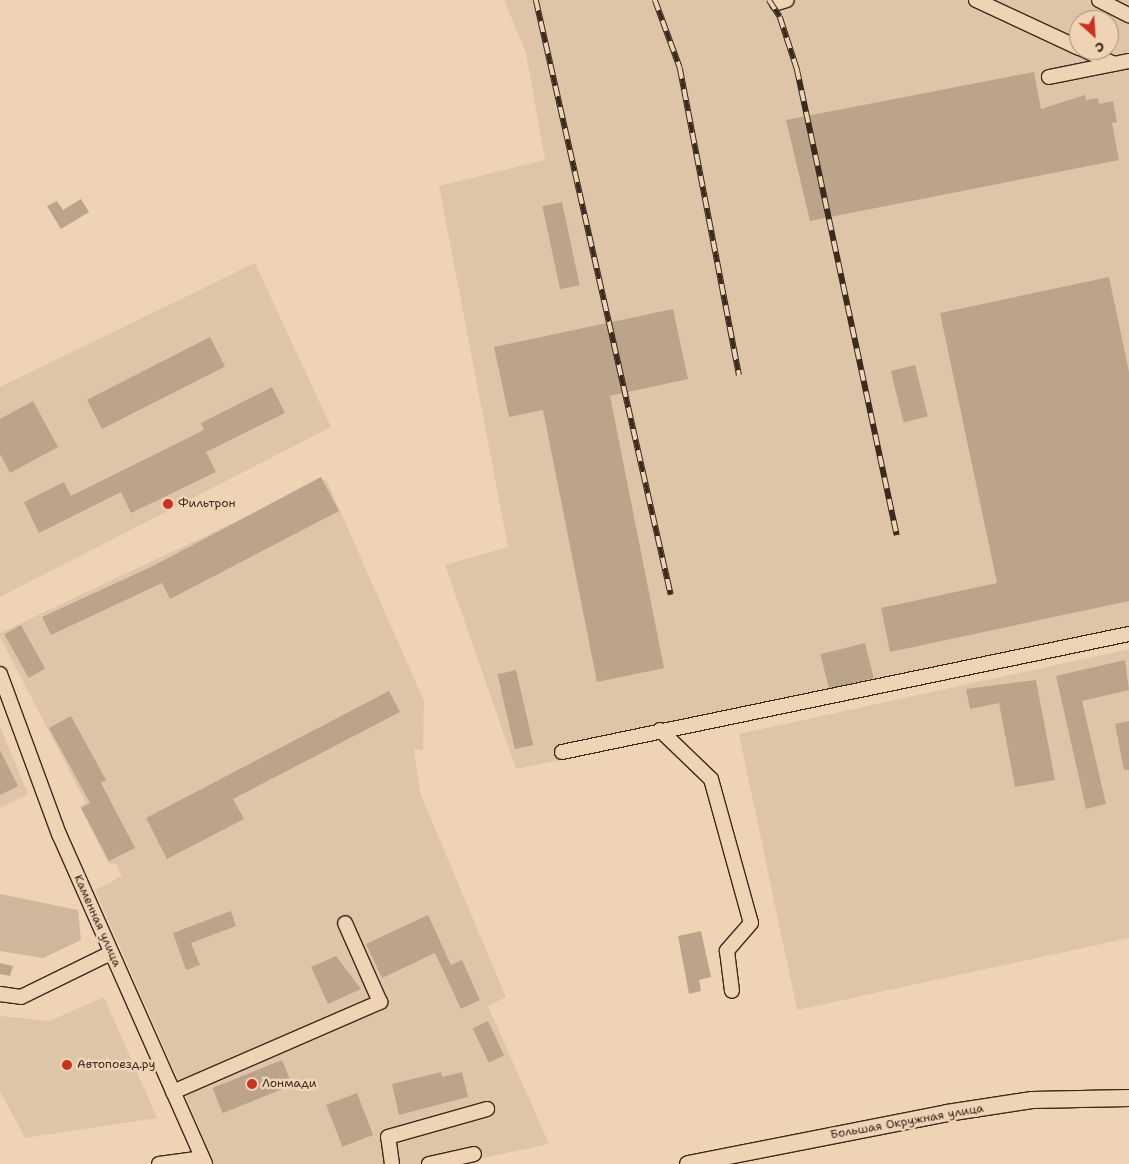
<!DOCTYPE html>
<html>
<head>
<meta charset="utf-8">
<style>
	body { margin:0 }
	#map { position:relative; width:1129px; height:1164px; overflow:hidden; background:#eed3b5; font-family:"Shantell Sans",sans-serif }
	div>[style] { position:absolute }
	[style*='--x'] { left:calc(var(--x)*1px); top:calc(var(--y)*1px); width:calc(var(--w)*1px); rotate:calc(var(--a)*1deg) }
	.built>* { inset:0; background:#dfc5a8 }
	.green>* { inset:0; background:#d0b79c }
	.building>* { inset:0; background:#bca48b; transform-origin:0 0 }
	.roads { filter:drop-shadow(1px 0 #3b2a1e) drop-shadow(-1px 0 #3b2a1e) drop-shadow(0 1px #3b2a1e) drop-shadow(0 -1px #3b2a1e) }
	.minor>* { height:14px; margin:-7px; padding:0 7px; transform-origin:7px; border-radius:7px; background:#eed3b5 }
	.major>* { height:16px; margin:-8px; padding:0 8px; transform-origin:8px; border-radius:8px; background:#eed3b5 }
	.rail>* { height:5.5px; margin-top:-2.75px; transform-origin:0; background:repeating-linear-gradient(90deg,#eed3b5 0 11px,#3b2a1e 0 22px); box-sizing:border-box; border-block:1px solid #3b2a1e }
	.dots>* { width:14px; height:14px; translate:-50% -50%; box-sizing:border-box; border:2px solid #eed3b5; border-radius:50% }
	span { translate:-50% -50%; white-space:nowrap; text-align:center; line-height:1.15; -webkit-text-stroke:5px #eed3b5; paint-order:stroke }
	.poi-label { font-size:12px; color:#3b2a1e }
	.left { translate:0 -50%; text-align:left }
	.street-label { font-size:12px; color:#3b2a1e }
	.north { position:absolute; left:1069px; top:10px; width:50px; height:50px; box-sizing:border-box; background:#eed3b5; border:1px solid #a68f79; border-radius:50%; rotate:154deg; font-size:14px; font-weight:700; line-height:20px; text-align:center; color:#3b2a1e }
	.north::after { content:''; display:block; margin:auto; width:18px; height:22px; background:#c8321e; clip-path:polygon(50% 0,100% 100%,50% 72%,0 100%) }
</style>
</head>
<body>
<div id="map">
	<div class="built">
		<div style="clip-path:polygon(evenodd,504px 0,1129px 0,1129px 643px,516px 769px,445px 565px,508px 547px,439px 186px,545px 160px,526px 53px,504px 0,1079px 20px,1109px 20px,1109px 50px,1079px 50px,1079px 20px)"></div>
		<div style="clip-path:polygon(255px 263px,331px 427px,0 597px,0 387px)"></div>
		<div style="clip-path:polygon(326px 479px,424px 701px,423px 750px,414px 749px,420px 793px,506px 997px,488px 1006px,549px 1144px,455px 1164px,215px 1164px,95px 890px,122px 876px,116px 864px,108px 863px,80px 806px,86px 803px,0 637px,0 633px)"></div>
		<div style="clip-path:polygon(1129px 649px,1129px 938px,797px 1010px,739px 734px)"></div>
		<div style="clip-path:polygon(0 726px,28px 794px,0 808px)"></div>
		<div style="clip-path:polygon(104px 997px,157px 1118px,25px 1138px,0 1091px,0 1016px,49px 1021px)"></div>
	</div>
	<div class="green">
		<div style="clip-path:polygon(0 894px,78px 910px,81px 940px,43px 958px,0 951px)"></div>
	</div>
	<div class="building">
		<div style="clip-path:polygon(1034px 72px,1041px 109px,1085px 95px,1086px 100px,1098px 98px,1099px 104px,1113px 101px,1117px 122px,1112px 123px,1119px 160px,810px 221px,786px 120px)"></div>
		<div style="clip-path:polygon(81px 199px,89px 212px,61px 229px,47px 206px,57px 201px,63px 210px)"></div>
		<div style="left:562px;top:202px;width:85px;height:20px;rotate:78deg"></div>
		<div style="clip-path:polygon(1109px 277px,1129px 372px,1129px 601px,890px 652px,881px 608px,997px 583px,940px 313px)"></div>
		<div style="clip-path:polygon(673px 309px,688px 379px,610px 396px,664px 668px,597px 682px,543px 410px,509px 417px,494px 347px)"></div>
		<div style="left:210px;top:337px;width:33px;height:138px;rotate:63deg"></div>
		<div style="left:915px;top:365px;width:53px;height:25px;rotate:76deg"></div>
		<div style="clip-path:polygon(272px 387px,285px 413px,206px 452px,216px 472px,131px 513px,121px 492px,39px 533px,24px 502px,64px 482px,71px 496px,204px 430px,201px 423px)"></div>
		<div style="clip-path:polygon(33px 401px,58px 447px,10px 473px,0 454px,0 419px)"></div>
		<div style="clip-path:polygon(321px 477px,339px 511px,170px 599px,162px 583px,51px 635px,42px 617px,153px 566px)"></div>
		<div style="left:21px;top:625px;width:50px;height:19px;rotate:61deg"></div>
		<div style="left:865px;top:643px;width:36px;height:46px;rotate:76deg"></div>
		<div style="clip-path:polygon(1125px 660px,1129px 690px,1082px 701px,1106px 804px,1086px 809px,1056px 676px)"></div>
		<div style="left:516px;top:670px;width:77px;height:19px;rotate:77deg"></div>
		<div style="clip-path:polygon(1036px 680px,1055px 780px,1015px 787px,999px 703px,970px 709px,966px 689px)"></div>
		<div style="clip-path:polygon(389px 691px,400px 712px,233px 799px,244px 819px,167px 859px,146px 818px)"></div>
		<div style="clip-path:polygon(71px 716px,106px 780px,101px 783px,135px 848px,109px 861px,81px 808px,90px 803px,49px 728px)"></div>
		<div style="clip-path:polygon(1129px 721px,1129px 770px,1124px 770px,1115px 724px)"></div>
		<div style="clip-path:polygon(0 750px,18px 786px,0 795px)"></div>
		<div style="clip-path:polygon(231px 911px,236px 926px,191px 943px,200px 965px,186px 970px,173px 933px)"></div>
		<div style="clip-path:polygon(428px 915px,451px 965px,462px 960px,480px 1000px,461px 1009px,435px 953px,382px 978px,366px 944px)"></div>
		<div style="clip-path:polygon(701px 931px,711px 977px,699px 980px,701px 991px,689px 994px,678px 936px)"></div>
		<div style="clip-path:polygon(336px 956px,361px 989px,328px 1004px,311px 967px)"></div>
		<div style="clip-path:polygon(0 963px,13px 966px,10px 976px,0 974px)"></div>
		<div style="left:488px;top:1021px;width:38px;height:17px;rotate:65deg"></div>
		<div style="left:282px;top:1060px;width:27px;height:75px;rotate:68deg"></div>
		<div style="clip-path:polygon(441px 1072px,442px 1077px,462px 1072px,468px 1097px,399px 1115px,392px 1084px)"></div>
		<div style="left:357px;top:1093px;width:45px;height:33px;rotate:69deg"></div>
	</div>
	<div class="roads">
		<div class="minor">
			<div style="--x:976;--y:0;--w:114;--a:25"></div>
			<div style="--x:1099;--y:0;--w:34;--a:27"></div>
			<div style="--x:777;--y:3;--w:10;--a:-17"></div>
			<div style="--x:1084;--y:50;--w:33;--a:25"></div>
			<div style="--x:1049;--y:77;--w:82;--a:-11.3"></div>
			<div style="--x:0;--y:674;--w:171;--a:69.8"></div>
			<div style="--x:59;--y:834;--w:361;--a:66.1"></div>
			<div style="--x:660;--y:730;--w:71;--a:43.9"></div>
			<div style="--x:711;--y:779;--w:149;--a:74.5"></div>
			<div style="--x:751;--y:923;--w:37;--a:131"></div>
			<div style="--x:727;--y:951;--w:40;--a:82.9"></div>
			<div style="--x:562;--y:752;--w:579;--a:-11.76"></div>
			<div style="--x:0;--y:994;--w:21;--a:8"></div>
			<div style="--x:21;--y:997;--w:100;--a:-26.1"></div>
			<div style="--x:173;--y:1092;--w:226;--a:-23.5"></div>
			<div style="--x:380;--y:1002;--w:86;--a:-113.9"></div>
			<div style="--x:159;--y:1164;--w:43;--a:-7.9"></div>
			<div style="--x:392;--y:1164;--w:27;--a:-98"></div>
			<div style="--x:388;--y:1137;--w:103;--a:-15.8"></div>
			<div style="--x:429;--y:1164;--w:46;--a:-12.5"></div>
		</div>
		<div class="major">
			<div style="--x:688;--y:1164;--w:264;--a:-11.1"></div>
			<div style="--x:947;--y:1113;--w:86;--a:-8.7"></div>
			<div style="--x:1032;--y:1100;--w:97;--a:-1.2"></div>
		</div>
	</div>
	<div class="rail">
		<div style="--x:536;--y:0;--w:610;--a:77.22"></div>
		<div style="--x:655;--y:0;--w:72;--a:69.8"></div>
		<div style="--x:680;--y:68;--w:313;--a:79.1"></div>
		<div style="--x:769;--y:0;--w:20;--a:57"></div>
		<div style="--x:780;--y:17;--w:55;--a:71.9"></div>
		<div style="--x:797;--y:69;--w:477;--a:77.9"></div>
	</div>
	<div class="dots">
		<div style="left:168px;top:504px;background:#c8321e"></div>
		<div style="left:67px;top:1065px;background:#c8321e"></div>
		<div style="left:252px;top:1084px;background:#c8321e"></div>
	</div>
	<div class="poi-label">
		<span class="left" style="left:178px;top:504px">Фильтрон</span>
		<span class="left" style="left:77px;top:1065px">Автопоезд.ру</span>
		<span class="left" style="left:262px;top:1084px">Лонмади</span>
	</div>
	<div class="street-label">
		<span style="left:97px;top:921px;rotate:66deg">Каменная улица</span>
		<span style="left:907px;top:1122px;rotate:-10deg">Большая Окружная улица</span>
	</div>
	<div class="north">С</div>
</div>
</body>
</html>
